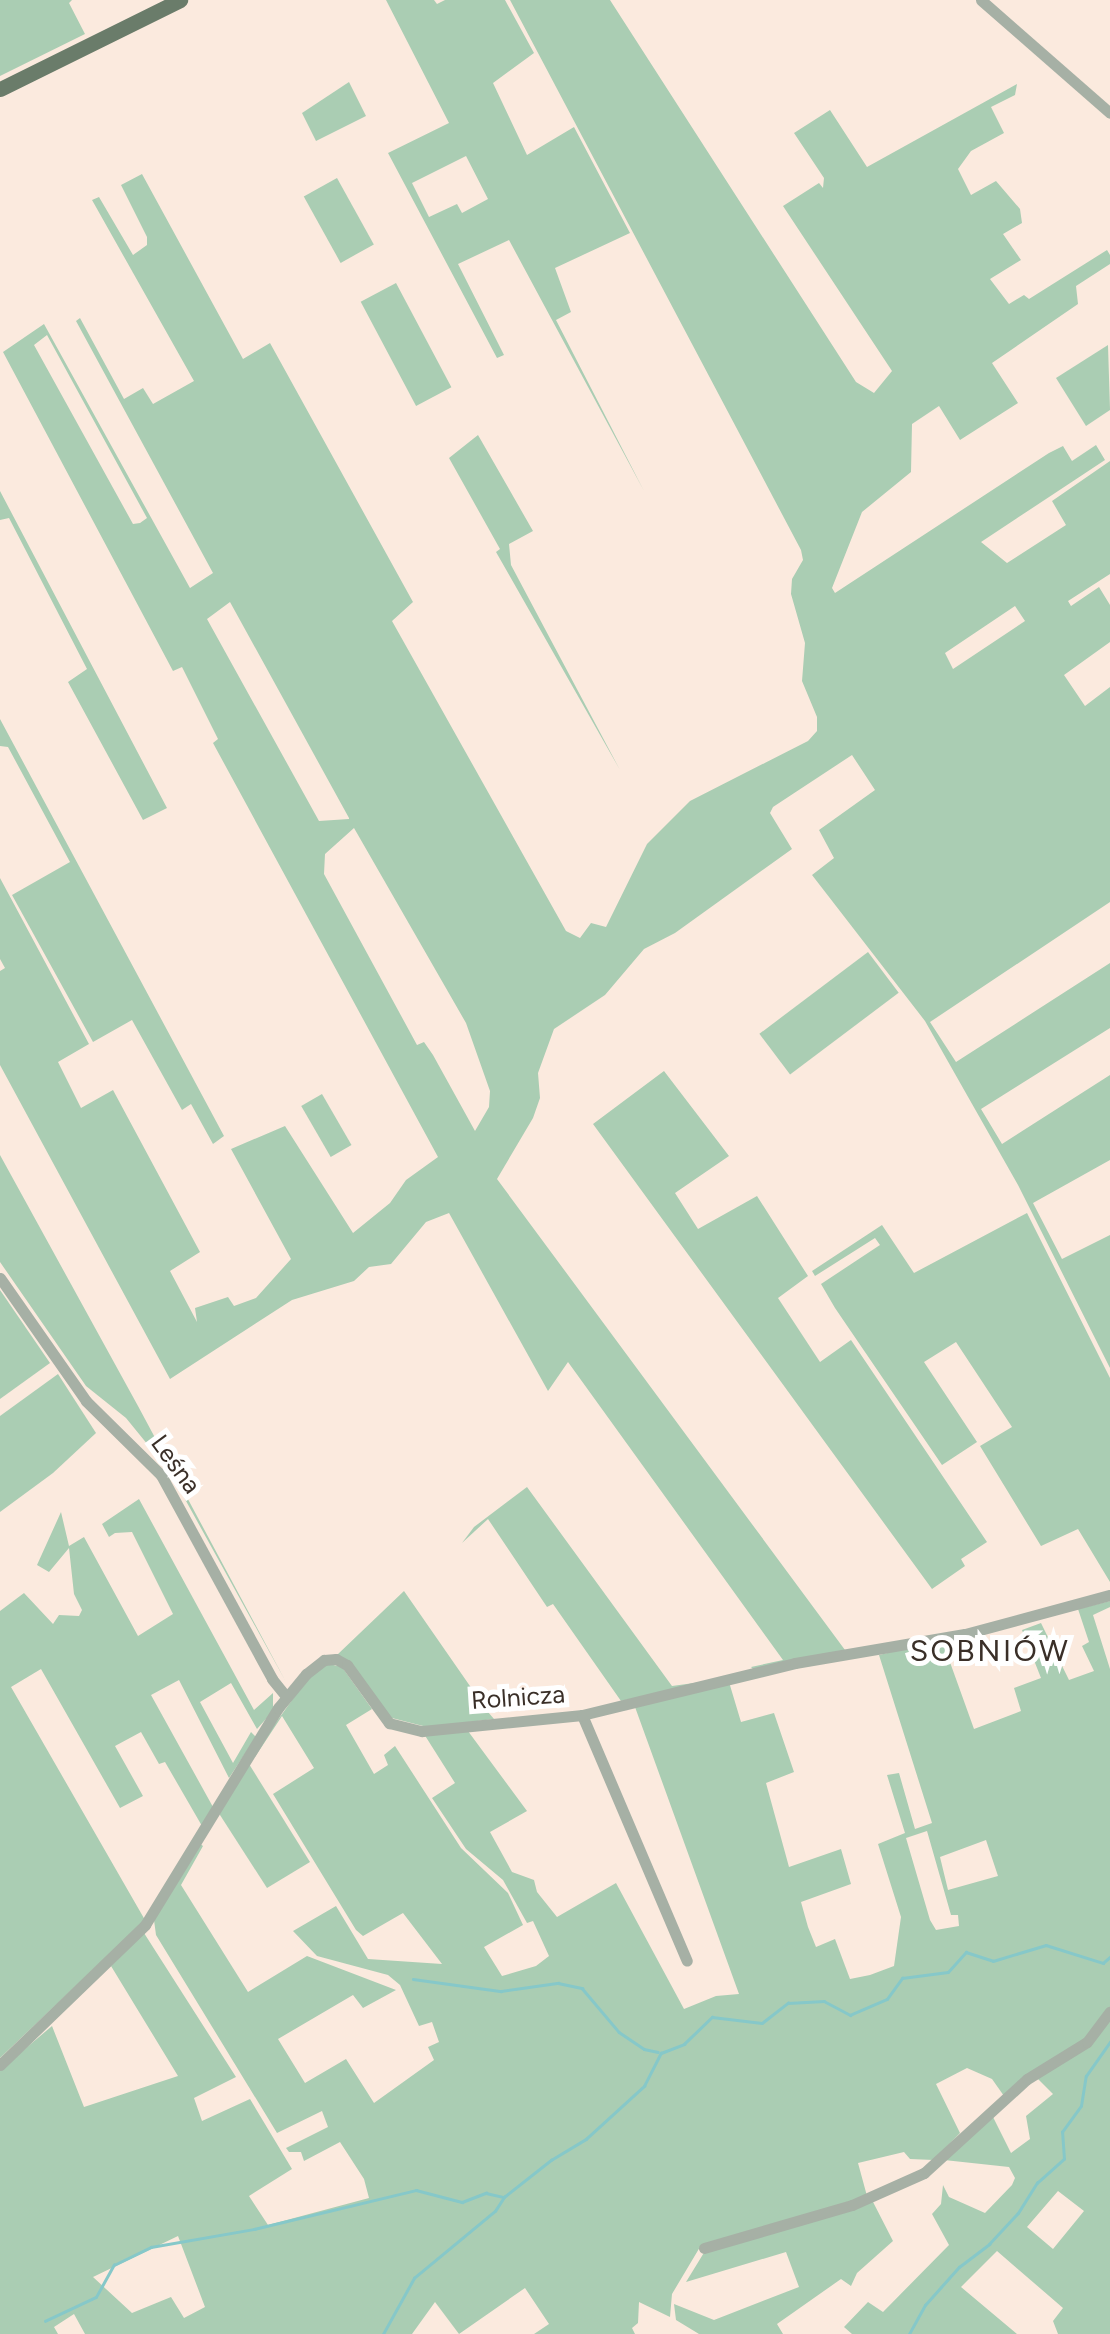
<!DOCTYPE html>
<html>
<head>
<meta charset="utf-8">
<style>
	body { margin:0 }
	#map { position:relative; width:1110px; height:2334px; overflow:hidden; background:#fbeade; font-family:Figtree,sans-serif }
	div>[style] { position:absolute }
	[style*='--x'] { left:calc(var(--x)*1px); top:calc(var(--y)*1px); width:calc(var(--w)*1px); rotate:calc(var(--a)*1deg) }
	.green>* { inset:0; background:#aacdb3; transform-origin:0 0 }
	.stream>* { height:2.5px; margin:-1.25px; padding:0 1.25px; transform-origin:1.25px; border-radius:1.25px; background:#86c8c9 }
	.minor>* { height:11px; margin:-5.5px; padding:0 5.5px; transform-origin:5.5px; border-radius:5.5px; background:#a6b0a5 }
	.major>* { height:15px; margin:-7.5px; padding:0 7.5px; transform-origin:7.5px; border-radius:7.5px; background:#6a7c6a }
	span { translate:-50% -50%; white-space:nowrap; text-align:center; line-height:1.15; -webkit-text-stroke:10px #fff; paint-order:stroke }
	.street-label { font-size:25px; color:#3a2f28 }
	.quarter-label { font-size:30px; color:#3a2f28; letter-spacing:2.5px }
</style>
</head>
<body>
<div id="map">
	<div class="green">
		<div style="clip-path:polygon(0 0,72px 0,69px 3px,85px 34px,0 76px)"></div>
		<div style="clip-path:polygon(evenodd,386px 0,434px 0,437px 4px,445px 0,505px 0,534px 53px,493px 83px,527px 155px,574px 127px,630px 233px,555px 268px,571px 312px,556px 320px,644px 491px,509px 240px,458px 264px,504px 355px,497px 358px,388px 153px,449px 123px,386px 0,466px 156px,488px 199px,462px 213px,457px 204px,429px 217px,412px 183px,466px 156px)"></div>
		<div style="clip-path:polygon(evenodd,510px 0,610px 0,856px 382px,874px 393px,892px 371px,783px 206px,819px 183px,823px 188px,824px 178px,794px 133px,830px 110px,867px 167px,1017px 84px,1015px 95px,991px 107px,1004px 133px,971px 151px,958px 169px,971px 195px,996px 181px,1020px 209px,1022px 223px,1003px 234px,1021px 260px,990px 279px,1009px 304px,1024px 295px,1029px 299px,1107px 250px,1110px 255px,1110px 264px,1076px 286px,1078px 304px,992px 363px,1018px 403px,960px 440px,939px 406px,912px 424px,911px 472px,862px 512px,832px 588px,835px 593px,1049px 453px,1063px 446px,1072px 461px,1096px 445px,1105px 460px,981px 542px,1007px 563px,1066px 525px,1052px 501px,1110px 461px,1110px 574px,1068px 601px,1071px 606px,1099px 587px,1110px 605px,1110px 642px,1064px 675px,1085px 706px,1110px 687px,1110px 902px,930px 1022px,956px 1062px,1110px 963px,1110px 1028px,981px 1109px,1002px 1144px,1110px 1075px,1110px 1160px,1033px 1203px,1062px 1259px,1110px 1235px,1110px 1368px,1018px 1185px,925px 1021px,812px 875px,834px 858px,819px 830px,875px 790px,852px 755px,773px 807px,770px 813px,792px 849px,675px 933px,644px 949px,605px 995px,554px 1029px,538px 1073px,540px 1098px,533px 1118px,497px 1179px,845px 1650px,754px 1670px,751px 1667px,783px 1660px,568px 1362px,548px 1391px,449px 1213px,426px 1222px,391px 1264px,369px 1267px,354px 1281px,292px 1300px,170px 1379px,0 1065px,0 971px,5px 968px,0 959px,0 878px,89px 1044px,58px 1062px,81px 1108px,113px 1090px,200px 1252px,170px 1271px,197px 1322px,195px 1308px,228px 1297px,234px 1306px,256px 1298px,291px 1259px,231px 1149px,285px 1126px,353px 1233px,390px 1203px,406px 1180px,438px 1157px,213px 743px,218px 739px,182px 667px,173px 671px,3px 352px,44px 324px,190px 588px,213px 573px,76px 321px,80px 318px,124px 399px,143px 388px,153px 404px,194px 381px,92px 200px,99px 197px,133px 255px,147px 245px,147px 237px,121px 185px,142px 174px,243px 359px,270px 343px,413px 602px,392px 621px,566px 931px,580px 938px,591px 923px,606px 927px,647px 844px,690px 801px,808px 741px,817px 731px,817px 717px,802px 681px,805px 643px,791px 594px,792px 579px,803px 560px,801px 550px,510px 0,47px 335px,147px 518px,140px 523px,133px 524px,34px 345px,47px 335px,510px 0,230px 602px,349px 818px,349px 819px,319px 821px,207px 619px,230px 602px,510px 0,1015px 606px,1025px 621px,953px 669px,945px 653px,1015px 606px,510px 0,354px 828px,466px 1023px,490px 1091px,489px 1107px,475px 1131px,433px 1055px,424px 1042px,417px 1045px,324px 874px,325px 854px,354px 828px)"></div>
		<div style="clip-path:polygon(349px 82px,366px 116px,316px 141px,302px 113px)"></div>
		<div style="left:337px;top:178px;width:76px;height:38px;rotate:61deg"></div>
		<div style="left:396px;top:283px;width:118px;height:40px;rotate:62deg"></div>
		<div style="clip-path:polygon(1108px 345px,1110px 410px,1086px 426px,1056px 378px)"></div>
		<div style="clip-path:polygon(478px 435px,533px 531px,509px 544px,511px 565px,620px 770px,496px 552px,500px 549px,449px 458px)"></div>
		<div style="clip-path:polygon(0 491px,167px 808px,143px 820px,68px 682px,87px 669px,9px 518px,0 520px)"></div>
		<div style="clip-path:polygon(0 719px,224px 1136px,213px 1144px,191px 1104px,182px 1110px,132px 1020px,93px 1042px,12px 895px,70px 862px,8px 747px,0 746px)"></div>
		<div style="left:868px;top:952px;width:51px;height:136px;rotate:53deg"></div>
		<div style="clip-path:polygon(664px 1071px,729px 1156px,675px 1193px,698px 1229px,757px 1196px,808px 1276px,778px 1298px,820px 1362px,851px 1340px,987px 1542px,961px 1559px,965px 1566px,932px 1589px,593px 1124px)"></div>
		<div style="left:322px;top:1094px;width:59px;height:24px;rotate:60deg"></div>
		<div style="clip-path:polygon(0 1155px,138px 1406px,286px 1682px,170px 1472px,126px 1418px,86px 1386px,0 1262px)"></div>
		<div style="clip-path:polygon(1027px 1213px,1110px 1378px,1110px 1582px,1078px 1529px,1041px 1546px,980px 1446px,1012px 1427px,956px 1342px,924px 1362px,977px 1442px,942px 1465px,835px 1308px,821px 1284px,880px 1245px,875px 1238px,815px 1276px,812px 1271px,882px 1225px,914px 1273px)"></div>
		<div style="clip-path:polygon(0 1290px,50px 1363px,0 1399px)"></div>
		<div style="clip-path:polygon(58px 1374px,96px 1433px,53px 1473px,0 1512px,0 1416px)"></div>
		<div style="clip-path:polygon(527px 1487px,672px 1686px,716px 1680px,621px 1701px,553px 1604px,547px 1607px,488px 1519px,462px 1543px,474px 1527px)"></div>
		<div style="clip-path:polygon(139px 1499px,254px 1710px,273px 1693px,273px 1711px,257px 1729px,231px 1683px,200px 1702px,233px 1763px,251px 1732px,256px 1737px,229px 1778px,179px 1680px,151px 1695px,213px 1807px,202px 1826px,165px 1762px,159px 1764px,141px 1732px,115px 1746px,143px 1796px,120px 1808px,41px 1669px,11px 1687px,145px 1920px,0 2058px,0 1611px,24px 1593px,53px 1624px,59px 1615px,79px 1616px,82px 1610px,74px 1594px,69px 1548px,49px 1572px,37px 1565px,61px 1512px,69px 1546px,84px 1537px,138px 1636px,173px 1614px,132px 1532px,115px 1533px,109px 1537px,102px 1524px)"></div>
		<div style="clip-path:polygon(404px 1591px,488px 1712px,494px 1719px,427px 1727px,388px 1717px,337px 1655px)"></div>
		<div style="clip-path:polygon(evenodd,1110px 1601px,1110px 1607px,1093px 1615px,1110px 1669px,1110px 2334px,1058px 2334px,1053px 2321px,1063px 2308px,997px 2251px,961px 2287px,1017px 2334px,852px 2334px,844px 2327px,868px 2302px,883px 2312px,949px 2245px,932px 2214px,941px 2204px,943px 2185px,949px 2197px,985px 2213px,1012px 2185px,1015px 2178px,1009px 2167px,944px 2160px,991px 2113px,1011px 2153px,1030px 2139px,1026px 2116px,1053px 2094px,1032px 2073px,1004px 2096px,992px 2079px,967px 2068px,936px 2084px,960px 2133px,934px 2160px,910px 2159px,904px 2152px,858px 2163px,867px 2196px,700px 2247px,672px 2294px,670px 2317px,639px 2302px,638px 2323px,632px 2328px,635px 2334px,534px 2334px,549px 2324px,525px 2288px,459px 2334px,435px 2302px,412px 2334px,85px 2334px,74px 2314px,54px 2327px,58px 2334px,0 2334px,0 2070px,52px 2026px,84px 2107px,178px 2076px,111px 1966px,144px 1933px,236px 2077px,194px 2098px,202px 2121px,250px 2099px,292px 2169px,249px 2196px,268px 2225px,369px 2198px,364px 2179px,340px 2142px,304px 2161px,301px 2152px,289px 2152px,286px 2148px,328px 2127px,322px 2111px,277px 2133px,156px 1935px,154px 1920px,199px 1843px,203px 1846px,181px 1885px,248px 1992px,307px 1956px,396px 1990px,363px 2008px,353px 1995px,278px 2039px,305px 2083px,346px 2059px,374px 2103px,434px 2060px,428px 2047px,439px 2042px,432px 2022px,419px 2026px,400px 1985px,388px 1975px,317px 1956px,293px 1931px,336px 1906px,368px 1959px,442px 1964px,403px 1913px,363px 1936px,356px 1930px,273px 1794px,314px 1768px,282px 1716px,255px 1757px,254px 1753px,313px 1671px,329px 1664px,342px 1667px,372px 1709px,346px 1725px,374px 1774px,388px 1765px,384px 1755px,395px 1746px,461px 1848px,508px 1893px,523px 1925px,484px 1947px,502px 1976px,536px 1966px,549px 1956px,533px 1921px,527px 1923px,503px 1880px,466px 1849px,432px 1798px,455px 1783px,424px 1734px,465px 1727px,527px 1811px,490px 1832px,512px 1872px,534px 1880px,537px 1892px,557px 1917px,616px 1883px,684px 2009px,716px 1996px,739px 1994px,635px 1707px,729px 1682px,741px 1722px,774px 1713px,794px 1772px,766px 1783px,789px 1867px,841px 1849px,851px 1884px,801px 1902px,808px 1927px,816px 1947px,835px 1939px,850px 1979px,870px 1975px,894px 1966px,901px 1917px,878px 1844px,905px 1833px,887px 1775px,899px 1773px,915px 1829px,932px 1823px,879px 1655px,942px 1640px,974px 1729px,1021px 1711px,1014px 1688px,1041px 1678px,1022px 1630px,1041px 1623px,1069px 1680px,1094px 1671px,1082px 1646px,1089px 1642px,1078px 1609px,1110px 1601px,927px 1831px,951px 1915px,958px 1915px,959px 1926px,936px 1930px,930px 1920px,906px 1838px,927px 1831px,1110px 1601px,986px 1840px,998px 1876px,948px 1890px,940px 1857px,986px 1840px,1110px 1601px,1058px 2191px,1084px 2211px,1053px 2249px,1027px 2227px,1058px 2191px,1110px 1601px,178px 2236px,205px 2307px,184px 2318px,171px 2297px,132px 2313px,93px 2277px,178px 2236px)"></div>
		<div style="clip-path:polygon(249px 1764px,310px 1862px,267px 1888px,220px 1815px,219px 1808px)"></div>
		<div style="clip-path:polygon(872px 2200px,893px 2241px,857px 2273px,851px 2286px,841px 2279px,777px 2324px,783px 2334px,699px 2334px,676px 2320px,674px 2304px,714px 2320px,799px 2287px,786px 2252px,686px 2282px,705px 2251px)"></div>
	</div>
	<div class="stream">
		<div style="--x:413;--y:1979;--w:89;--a:7.8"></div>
		<div style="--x:501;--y:1991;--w:58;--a:-8"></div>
		<div style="--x:558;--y:1983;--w:25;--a:12"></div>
		<div style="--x:582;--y:1988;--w:57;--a:49.9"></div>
		<div style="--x:619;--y:2032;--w:30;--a:34"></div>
		<div style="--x:644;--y:2049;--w:14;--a:12"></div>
		<div style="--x:45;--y:2321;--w:56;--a:-25.2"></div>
		<div style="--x:96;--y:2297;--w:37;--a:-61"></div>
		<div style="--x:114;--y:2265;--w:41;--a:-25.9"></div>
		<div style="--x:151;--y:2247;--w:105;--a:-9.9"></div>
		<div style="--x:254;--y:2229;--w:167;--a:-13.5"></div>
		<div style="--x:416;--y:2190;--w:48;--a:14.6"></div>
		<div style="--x:462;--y:2202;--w:26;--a:-21"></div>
		<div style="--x:486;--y:2193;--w:18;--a:13"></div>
		<div style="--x:383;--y:2334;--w:64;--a:-61"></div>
		<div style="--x:414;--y:2278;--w:105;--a:-39.6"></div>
		<div style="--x:495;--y:2211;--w:17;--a:-57"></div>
		<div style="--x:504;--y:2197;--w:60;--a:-38.2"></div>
		<div style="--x:551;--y:2160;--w:41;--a:-31"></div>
		<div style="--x:586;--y:2139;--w:79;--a:-42.4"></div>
		<div style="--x:644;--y:2086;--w:37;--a:-63"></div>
		<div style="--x:661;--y:2053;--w:25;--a:-21"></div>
		<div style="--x:684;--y:2044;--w:39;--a:-44"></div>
		<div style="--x:712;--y:2017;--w:50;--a:6.8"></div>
		<div style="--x:762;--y:2023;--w:33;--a:-38"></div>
		<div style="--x:788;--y:2003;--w:36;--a:-3"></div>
		<div style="--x:824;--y:2001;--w:30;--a:28"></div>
		<div style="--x:850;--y:2015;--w:40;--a:-23.4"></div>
		<div style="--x:887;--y:1999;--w:26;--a:-54"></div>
		<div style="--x:902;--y:1978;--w:46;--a:-7.4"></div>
		<div style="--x:948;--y:1972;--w:27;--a:-48"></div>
		<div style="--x:966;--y:1952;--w:28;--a:18"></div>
		<div style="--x:993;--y:1961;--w:55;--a:-16.8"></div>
		<div style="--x:1046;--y:1945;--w:60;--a:17.5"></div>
		<div style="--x:1103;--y:1963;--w:9;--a:-41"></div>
		<div style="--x:909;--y:2334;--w:33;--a:-61"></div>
		<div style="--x:925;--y:2305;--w:51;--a:-48.2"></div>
		<div style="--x:959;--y:2267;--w:38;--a:-37"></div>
		<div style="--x:989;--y:2244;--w:42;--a:-46.9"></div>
		<div style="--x:1018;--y:2213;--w:36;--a:-58"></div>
		<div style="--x:1037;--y:2183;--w:36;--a:-42"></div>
		<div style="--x:1064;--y:2159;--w:27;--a:-94"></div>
		<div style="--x:1062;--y:2132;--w:32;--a:-54"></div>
		<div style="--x:1081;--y:2106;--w:30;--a:-81"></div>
		<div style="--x:1086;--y:2076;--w:42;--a:-54.8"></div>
	</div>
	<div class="minor">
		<div style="--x:981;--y:0;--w:171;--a:41.2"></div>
		<div style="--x:0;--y:1278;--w:150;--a:55"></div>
		<div style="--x:86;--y:1401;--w:105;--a:44.6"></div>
		<div style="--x:161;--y:1475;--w:232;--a:61.4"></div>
		<div style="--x:272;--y:1679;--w:22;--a:51"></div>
		<div style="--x:582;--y:1715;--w:267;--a:66.9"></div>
		<div style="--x:0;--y:2065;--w:202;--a:-44"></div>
		<div style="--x:145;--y:1925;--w:255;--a:-58.5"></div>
		<div style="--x:278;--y:1708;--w:44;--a:-50.5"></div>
		<div style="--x:306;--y:1674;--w:23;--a:-38"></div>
		<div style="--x:324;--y:1660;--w:12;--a:-5"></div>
		<div style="--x:336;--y:1659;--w:13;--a:29"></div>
		<div style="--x:347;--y:1665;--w:72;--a:54.1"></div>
		<div style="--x:389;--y:1723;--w:34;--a:14"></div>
		<div style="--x:422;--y:1731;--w:161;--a:-5.7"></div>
		<div style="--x:582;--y:1715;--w:219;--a:-13.7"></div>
		<div style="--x:795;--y:1663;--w:172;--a:-9.7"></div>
		<div style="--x:965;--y:1634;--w:150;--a:-15.1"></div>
		<div style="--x:704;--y:2248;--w:154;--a:-16.2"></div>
		<div style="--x:852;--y:2205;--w:79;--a:-24"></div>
		<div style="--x:924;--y:2173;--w:139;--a:-42.4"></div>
		<div style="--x:1027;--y:2079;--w:70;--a:-31.7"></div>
		<div style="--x:1087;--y:2042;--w:38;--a:-53"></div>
	</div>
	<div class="major">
		<div style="--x:0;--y:89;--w:201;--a:-26.3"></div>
	</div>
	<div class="street-label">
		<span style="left:176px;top:1464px;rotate:54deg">Leśna</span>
		<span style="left:518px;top:1697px;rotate:-4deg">Rolnicza</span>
	</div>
	<div class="quarter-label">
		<span style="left:990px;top:1651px">SOBNIÓW</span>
	</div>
</div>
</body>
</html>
